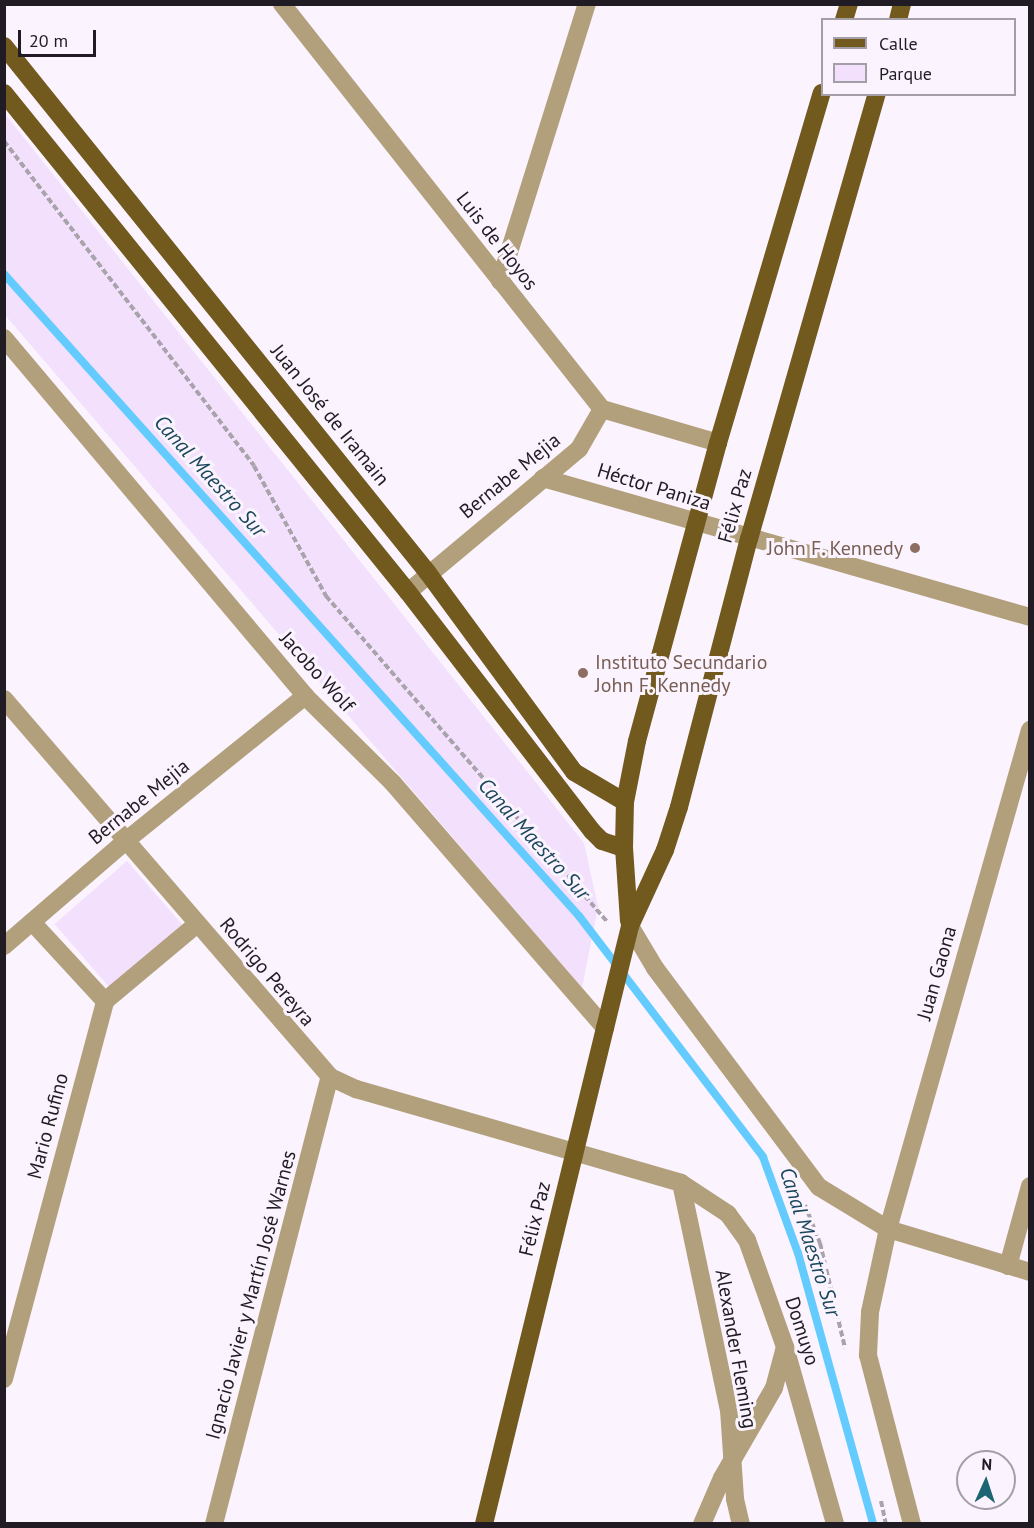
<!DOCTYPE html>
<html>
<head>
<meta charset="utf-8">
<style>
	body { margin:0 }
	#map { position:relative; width:1034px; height:1528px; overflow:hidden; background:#fbf4fe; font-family:"PT Sans",sans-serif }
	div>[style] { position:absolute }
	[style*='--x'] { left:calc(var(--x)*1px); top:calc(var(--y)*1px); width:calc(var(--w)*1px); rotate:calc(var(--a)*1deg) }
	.green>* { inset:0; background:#f2e0fc; transform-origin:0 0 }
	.stream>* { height:8px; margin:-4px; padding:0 4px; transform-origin:4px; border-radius:4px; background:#64cbff }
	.path>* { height:4px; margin-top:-2px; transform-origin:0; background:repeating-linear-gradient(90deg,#a9a3ac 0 6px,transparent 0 9px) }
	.minor>* { height:18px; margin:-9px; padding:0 9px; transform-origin:9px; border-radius:9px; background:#b2a07c }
	.major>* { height:18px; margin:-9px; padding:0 9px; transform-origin:9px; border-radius:9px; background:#72591e }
	.major-bridge>* { height:18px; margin:-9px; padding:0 9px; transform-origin:9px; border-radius:9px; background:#72591e }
	.dots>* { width:16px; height:16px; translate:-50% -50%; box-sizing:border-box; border:3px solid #fbf4fe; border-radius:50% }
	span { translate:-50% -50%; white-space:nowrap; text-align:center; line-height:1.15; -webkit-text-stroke:6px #fbf4fe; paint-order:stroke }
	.street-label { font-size:20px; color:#211c24 }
	.education-label { font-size:20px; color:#785e54 }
	.right { translate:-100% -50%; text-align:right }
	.left { translate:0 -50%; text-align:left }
	.water-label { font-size:21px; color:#1b475c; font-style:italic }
	.frame { position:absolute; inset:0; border:6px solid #211c24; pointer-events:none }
	.legend { position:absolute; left:821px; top:18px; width:195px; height:78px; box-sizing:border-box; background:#fbf4fe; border:2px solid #a49ea7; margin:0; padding:8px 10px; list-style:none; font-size:18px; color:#211c24 }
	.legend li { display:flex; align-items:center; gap:12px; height:30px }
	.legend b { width:30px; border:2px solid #a49ea7 }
	.north { position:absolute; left:956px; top:1450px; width:60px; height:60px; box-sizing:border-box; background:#fbf4fe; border:2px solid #a49ea7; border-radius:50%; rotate:3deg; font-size:16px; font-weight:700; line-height:24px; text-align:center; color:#211c24 }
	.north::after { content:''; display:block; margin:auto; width:21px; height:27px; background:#1e6574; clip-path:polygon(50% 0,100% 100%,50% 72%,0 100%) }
	.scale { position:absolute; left:18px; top:30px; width:78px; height:27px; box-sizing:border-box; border:3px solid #211c24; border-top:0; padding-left:8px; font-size:18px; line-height:21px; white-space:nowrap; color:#211c24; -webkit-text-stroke:4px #fbf4fe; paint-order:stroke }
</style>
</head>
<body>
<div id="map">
	<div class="green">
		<div style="clip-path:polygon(5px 114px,584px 843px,598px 907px,582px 988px,5px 315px)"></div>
		<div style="left:127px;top:861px;width:84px;height:96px;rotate:49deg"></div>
	</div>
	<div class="stream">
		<div style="--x:4;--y:274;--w:862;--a:48.15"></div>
		<div style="--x:579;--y:916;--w:303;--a:52.6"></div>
		<div style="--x:763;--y:1157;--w:102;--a:70"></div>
		<div style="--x:798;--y:1253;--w:281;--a:74.5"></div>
	</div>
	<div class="path">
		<div style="--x:4;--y:141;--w:410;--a:52.4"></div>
		<div style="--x:254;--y:466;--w:149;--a:61"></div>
		<div style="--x:326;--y:596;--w:430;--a:49.2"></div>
		<div style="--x:805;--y:1205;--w:41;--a:68.5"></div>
		<div style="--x:820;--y:1243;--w:108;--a:76.6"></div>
		<div style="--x:881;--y:1501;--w:24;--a:78"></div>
	</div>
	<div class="minor">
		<div style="--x:282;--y:4;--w:516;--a:51.69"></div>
		<div style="--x:602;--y:409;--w:121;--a:16.3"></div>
		<div style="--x:500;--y:281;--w:290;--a:-72.6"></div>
		<div style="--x:4;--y:338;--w:468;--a:49.9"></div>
		<div style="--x:305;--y:696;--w:122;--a:44.7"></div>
		<div style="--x:392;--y:782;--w:325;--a:49.1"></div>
		<div style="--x:543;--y:478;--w:506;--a:15.93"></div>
		<div style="--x:408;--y:592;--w:223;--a:-39.9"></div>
		<div style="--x:579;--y:449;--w:46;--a:-60.1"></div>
		<div style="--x:4;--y:699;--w:499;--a:49.2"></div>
		<div style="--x:330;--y:1077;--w:29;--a:25"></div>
		<div style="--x:356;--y:1089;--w:338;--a:16.1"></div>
		<div style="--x:681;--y:1183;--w:56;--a:33.4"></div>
		<div style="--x:728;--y:1214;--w:32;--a:54"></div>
		<div style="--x:747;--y:1240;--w:114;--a:70.4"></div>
		<div style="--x:785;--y:1347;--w:184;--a:74.2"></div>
		<div style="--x:32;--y:922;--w:108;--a:47.3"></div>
		<div style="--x:630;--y:926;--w:49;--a:59.2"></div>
		<div style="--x:655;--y:968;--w:274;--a:53.2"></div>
		<div style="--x:819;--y:1187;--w:81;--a:31.3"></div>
		<div style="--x:888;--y:1229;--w:148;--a:16.8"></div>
		<div style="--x:4;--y:946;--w:164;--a:-40.8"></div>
		<div style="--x:128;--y:839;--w:228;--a:-38.9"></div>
		<div style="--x:681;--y:1183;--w:232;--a:78.1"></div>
		<div style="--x:729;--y:1410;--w:89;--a:86.1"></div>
		<div style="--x:735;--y:1499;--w:26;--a:77"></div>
		<div style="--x:1008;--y:1266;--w:83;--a:-74.6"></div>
		<div style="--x:4;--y:1379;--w:391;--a:-75"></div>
		<div style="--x:105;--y:1001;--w:120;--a:-39.9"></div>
		<div style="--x:214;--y:1524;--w:462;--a:-75.5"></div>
		<div style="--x:702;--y:1524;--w:50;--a:-66.5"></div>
		<div style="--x:722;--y:1478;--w:104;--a:-60"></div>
		<div style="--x:774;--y:1388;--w:42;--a:-75"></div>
		<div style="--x:912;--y:1524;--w:175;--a:-104.6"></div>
		<div style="--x:868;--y:1355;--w:43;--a:-87.3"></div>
		<div style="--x:870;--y:1312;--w:85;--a:-77.8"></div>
		<div style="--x:888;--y:1229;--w:519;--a:-74.12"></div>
	</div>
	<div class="major">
		<div style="--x:844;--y:20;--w:17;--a:-73"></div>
		<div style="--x:898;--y:20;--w:16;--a:-76"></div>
		<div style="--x:4;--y:46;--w:676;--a:51.18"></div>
		<div style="--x:428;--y:573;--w:247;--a:53.7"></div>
		<div style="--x:574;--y:772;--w:59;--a:30.5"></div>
		<div style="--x:4;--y:93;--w:642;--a:51.01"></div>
		<div style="--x:408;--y:592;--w:302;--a:52.4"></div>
		<div style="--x:592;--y:831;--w:14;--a:45"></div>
		<div style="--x:602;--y:841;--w:23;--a:18"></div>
		<div style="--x:629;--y:921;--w:73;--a:-93.9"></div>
		<div style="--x:624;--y:848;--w:46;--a:-88.8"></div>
		<div style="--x:625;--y:802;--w:62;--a:-78.9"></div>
		<div style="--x:637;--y:741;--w:309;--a:-74.8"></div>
		<div style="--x:718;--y:443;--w:365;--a:-73.5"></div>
		<div style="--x:630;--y:926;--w:84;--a:-65.3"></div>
		<div style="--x:665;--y:850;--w:45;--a:-72"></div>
		<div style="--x:679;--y:807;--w:277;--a:-75.4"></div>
		<div style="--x:749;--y:539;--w:463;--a:-74"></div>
		<div style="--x:484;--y:1524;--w:511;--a:-76.29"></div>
	</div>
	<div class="major-bridge">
		<div style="--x:605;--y:1028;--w:105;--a:-76.2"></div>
	</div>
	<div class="dots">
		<div style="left:915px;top:548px;background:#8d6e63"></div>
		<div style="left:583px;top:673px;background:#8d6e63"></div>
	</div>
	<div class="street-label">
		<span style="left:497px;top:241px;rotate:52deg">Luis de Hoyos</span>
		<span style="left:330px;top:415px;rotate:51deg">Juan José de Iramain</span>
		<span style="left:510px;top:476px;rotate:-39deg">Bernabe Mejia</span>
		<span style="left:654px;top:487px;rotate:17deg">Héctor Paniza</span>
		<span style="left:735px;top:506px;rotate:-74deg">Félix Paz</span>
		<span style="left:317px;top:672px;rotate:48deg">Jacobo Wolf</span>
		<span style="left:139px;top:802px;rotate:-39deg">Bernabe Mejia</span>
		<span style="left:267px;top:972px;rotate:50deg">Rodrigo Pereyra</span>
		<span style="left:937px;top:973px;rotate:-74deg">Juan Gaona</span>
		<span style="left:48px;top:1126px;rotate:-75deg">Mario Rufino</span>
		<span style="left:535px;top:1219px;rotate:-76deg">Félix Paz</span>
		<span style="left:251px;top:1295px;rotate:-75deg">Ignacio Javier y Martín José Warnes</span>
		<span style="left:802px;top:1331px;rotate:72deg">Domuyo</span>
		<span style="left:736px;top:1349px;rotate:80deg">Alexander Fleming</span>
	</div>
	<div class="education-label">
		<span class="right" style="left:903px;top:548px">John F. Kennedy</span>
		<span class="left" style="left:595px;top:674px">Instituto Secundario<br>John F. Kennedy</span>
	</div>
	<div class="water-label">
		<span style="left:210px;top:476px;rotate:48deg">Canal Maestro Sur</span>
		<span style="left:534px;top:839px;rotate:48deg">Canal Maestro Sur</span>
		<span style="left:810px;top:1242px;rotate:72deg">Canal Maestro Sur</span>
	</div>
	<div class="frame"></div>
	<ul class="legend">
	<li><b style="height:8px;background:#72591e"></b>Calle</li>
	<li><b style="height:16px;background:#f2e0fc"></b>Parque</li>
	</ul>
	<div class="north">N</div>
	<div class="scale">20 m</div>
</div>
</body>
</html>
